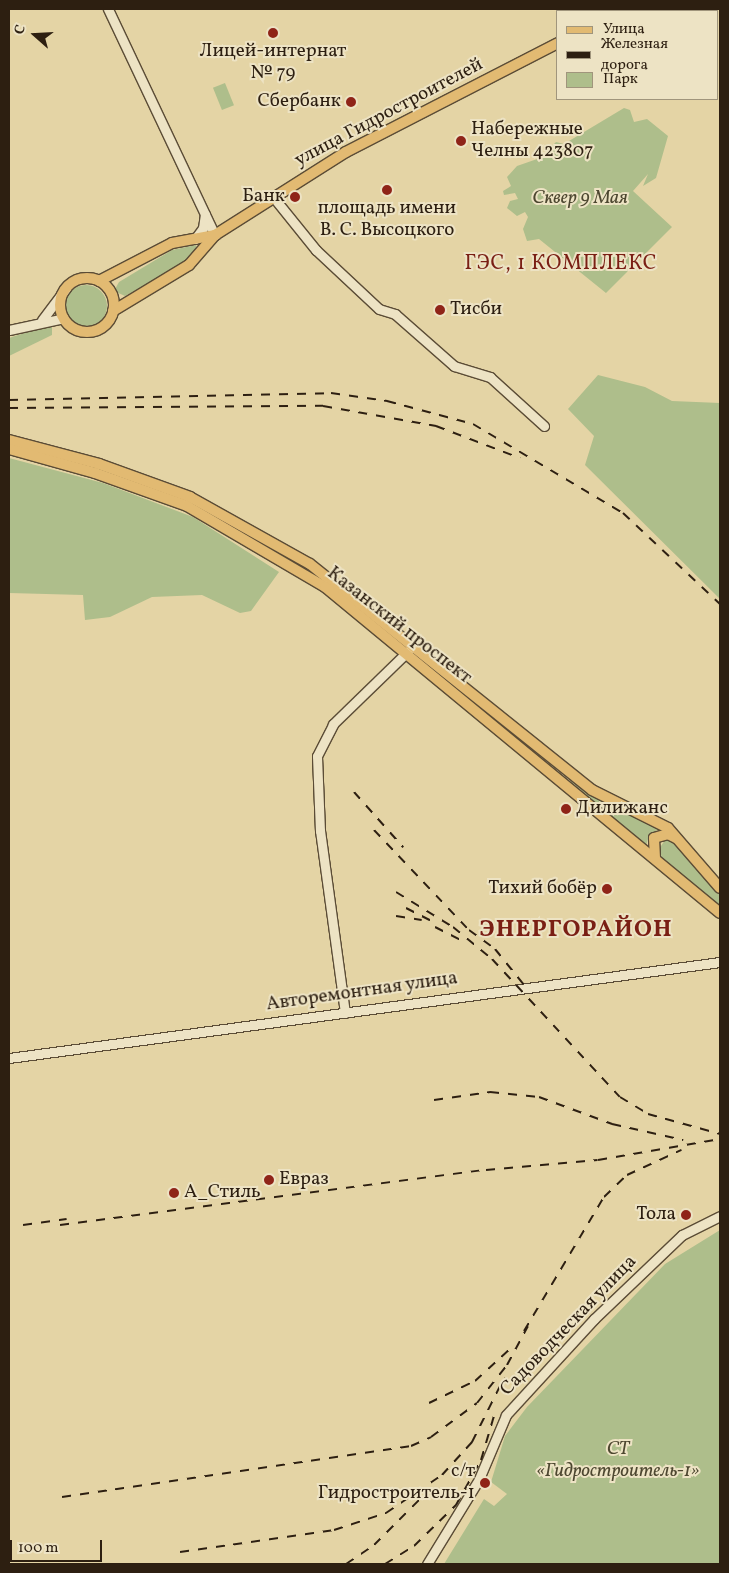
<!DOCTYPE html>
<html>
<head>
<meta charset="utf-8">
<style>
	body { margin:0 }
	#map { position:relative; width:729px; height:1573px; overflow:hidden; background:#e4d4a5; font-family:Vollkorn,serif }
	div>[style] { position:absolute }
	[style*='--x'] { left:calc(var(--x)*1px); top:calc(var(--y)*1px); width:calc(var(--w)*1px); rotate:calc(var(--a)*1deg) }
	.green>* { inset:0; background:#aebe8b; transform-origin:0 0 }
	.round { border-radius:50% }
	.roads { filter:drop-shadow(1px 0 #5b4c36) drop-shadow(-1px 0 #5b4c36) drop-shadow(0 1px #5b4c36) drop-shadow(0 -1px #5b4c36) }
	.minor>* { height:9px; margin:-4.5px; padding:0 4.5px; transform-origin:4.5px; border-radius:4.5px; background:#ede3c4 }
	.major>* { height:10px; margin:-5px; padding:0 5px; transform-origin:5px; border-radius:5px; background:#e2ba72 }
	.major>.ring { margin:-5px; padding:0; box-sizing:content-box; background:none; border:10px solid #e2ba72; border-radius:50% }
	.rail>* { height:2px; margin-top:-1px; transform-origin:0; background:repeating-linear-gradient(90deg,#2d1f11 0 9px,transparent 0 18px) }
	.dots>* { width:14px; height:14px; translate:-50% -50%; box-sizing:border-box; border:2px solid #ede3c4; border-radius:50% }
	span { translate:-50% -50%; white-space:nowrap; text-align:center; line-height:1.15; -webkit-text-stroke:4px #ede3c4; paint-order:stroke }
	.poi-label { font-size:19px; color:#2d1f11 }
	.right { translate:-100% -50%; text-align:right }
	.left { translate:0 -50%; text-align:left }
	.street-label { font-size:19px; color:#2d1f11 }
	.park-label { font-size:19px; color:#4d4730; font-style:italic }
	.quarter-label { font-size:21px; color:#7a1f14; letter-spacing:1px }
	.district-label { font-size:24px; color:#7a1f14; font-weight:700; letter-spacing:1px }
	.frame { position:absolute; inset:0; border:10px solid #2d1f11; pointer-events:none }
	.legend { position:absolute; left:556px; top:10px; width:162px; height:90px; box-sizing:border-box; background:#ede3c4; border:1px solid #a0957c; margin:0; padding:6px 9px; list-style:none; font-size:15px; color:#2d1f11 }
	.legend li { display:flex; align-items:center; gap:10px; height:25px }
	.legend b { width:25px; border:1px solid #a0957c }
	.north { position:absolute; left:10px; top:10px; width:50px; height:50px; -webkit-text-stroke:4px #ede3c4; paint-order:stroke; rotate:289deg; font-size:14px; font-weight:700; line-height:20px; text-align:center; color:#2d1f11 }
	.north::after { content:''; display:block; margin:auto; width:18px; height:22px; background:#2d1f11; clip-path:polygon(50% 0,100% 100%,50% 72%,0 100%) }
	.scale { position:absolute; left:10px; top:1540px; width:92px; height:22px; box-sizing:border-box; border:2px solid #2d1f11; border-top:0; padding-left:6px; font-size:15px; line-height:18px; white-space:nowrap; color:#2d1f11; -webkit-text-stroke:4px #ede3c4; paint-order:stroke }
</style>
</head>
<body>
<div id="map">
	<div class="green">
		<div style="left:225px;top:83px;width:24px;height:13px;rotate:68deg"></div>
		<div style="clip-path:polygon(624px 108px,630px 110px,634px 122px,647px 119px,668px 136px,656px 178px,643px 186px,648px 174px,633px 191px,672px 227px,606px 293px,539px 239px,527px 241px,523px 229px,528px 217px,525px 212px,517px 216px,507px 208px,510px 201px,518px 199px,515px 193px,504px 195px,503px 191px,511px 186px,507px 177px,517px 166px,540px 158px,556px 142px,564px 144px)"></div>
		<div style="clip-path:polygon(196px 245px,197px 250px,178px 268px,125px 296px,114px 291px,119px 282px,172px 250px)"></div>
		<div class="round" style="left:65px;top:285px;width:42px;height:42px"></div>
		<div style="clip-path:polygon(52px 324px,52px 335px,9px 356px,9px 338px)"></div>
		<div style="clip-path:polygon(598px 375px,645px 387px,672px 401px,720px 403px,720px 599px,585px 465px,594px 436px,568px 409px)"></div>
		<div style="clip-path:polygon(9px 458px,103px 483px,193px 517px,279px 572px,251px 611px,240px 613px,202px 595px,152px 597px,110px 617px,85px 620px,83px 595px,9px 593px)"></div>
		<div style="clip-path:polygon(568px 779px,598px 797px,660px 828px,649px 836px,646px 846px)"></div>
		<div style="clip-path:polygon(665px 840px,674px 840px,713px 883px,720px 893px,720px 908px,662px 858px,659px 849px)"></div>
		<div style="clip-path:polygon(720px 1230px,720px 1564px,444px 1564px,484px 1499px,494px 1506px,507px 1494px,491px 1482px,505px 1436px,527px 1407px,665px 1264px)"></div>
	</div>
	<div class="roads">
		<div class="minor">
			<div style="--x:108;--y:9;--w:250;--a:64.7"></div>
			<div style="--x:274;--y:198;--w:67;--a:51.1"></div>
			<div style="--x:316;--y:250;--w:86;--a:43.1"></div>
			<div style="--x:379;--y:309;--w:17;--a:17"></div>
			<div style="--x:395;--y:314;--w:79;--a:41.4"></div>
			<div style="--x:454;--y:366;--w:38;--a:17"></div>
			<div style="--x:490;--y:377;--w:73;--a:42.2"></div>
			<div style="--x:195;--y:239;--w:14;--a:-54"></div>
			<div style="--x:203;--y:228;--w:14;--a:-82"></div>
			<div style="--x:42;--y:320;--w:40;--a:-53"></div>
			<div style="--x:9;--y:330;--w:56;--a:-12.3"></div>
			<div style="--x:345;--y:1013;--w:184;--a:-97.8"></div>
			<div style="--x:320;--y:831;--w:75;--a:-92.3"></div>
			<div style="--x:317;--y:756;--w:36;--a:-63"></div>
			<div style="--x:333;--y:724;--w:105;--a:-44.2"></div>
			<div style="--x:9;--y:1058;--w:717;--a:-7.69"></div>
			<div style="--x:427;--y:1564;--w:100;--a:-58.5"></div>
			<div style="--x:479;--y:1479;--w:69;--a:-67.1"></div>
			<div style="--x:506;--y:1415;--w:130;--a:-47.5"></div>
			<div style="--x:594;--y:1319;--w:122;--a:-43.7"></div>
			<div style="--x:682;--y:1235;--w:42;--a:-26.6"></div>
		</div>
		<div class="major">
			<div style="--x:621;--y:11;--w:5;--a:-22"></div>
			<div class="ring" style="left:60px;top:278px;width:44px;height:44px"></div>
			<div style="--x:99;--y:281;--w:82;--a:-27.5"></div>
			<div style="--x:172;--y:243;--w:44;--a:-10.5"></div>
			<div style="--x:215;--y:235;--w:155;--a:-32.4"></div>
			<div style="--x:346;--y:152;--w:238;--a:-27.2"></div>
			<div style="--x:113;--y:311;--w:89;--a:-31.2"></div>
			<div style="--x:189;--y:265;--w:40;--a:-49"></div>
			<div style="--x:9;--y:440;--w:93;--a:14.9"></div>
			<div style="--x:99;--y:464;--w:97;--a:19.9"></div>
			<div style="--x:190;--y:497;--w:137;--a:29.2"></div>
			<div style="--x:310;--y:564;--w:361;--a:38.7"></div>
			<div style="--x:592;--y:790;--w:85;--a:26.6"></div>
			<div style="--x:668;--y:828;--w:79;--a:49.1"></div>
			<div style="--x:9;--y:449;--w:89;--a:15.6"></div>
			<div style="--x:95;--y:473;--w:98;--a:19.7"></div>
			<div style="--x:187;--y:506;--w:160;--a:30.4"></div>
			<div style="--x:325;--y:587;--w:512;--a:39.53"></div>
			<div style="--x:655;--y:858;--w:20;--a:-93"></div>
			<div style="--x:654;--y:838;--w:15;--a:-16"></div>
			<div style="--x:668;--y:834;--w:9;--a:27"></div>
		</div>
	</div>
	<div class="rail">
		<div style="--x:9;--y:400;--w:322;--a:-1.2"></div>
		<div style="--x:331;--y:393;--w:57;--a:8.1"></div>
		<div style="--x:387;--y:401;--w:89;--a:15"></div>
		<div style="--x:473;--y:424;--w:174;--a:30.7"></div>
		<div style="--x:623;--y:513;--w:133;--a:43.2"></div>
		<div style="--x:9;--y:408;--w:314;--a:-0.4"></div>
		<div style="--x:323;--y:406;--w:115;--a:10"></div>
		<div style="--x:436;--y:426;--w:90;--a:20.9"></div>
		<div style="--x:354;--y:792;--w:74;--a:48.3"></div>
		<div style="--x:374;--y:830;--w:138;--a:46.5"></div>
		<div style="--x:469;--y:930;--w:32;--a:36"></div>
		<div style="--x:495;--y:949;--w:48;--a:51"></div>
		<div style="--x:396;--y:892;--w:67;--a:31.6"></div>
		<div style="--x:453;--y:927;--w:50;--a:39.4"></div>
		<div style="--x:492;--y:959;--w:188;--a:47.2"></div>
		<div style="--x:620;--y:1097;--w:33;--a:31"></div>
		<div style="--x:648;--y:1114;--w:75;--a:15.5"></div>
		<div style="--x:406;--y:908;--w:27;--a:27"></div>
		<div style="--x:396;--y:916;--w:26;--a:9"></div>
		<div style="--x:435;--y:927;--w:33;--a:27"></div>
		<div style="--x:434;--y:1100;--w:57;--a:-8.1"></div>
		<div style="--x:490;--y:1092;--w:49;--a:5.8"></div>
		<div style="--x:539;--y:1097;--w:78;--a:20.3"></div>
		<div style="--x:612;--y:1124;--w:73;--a:12.7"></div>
		<div style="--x:23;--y:1225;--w:44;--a:-7.8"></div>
		<div style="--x:60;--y:1225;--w:430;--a:-7.4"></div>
		<div style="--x:486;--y:1170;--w:112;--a:-5.1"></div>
		<div style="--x:598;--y:1160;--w:124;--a:-9.8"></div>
		<div style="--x:524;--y:1331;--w:156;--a:-59.2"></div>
		<div style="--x:604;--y:1197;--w:32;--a:-44"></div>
		<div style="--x:627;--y:1175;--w:60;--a:-24.8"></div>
		<div style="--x:429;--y:1403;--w:51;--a:-25.6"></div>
		<div style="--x:475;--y:1381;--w:50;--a:-42.6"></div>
		<div style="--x:62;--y:1497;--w:353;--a:-8.3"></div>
		<div style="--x:411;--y:1446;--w:22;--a:-24"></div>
		<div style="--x:431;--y:1437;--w:57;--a:-36.5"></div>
		<div style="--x:477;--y:1403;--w:48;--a:-51.7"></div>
		<div style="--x:507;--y:1365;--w:44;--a:-61.7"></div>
		<div style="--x:180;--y:1552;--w:156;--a:-8.1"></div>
		<div style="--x:334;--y:1530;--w:55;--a:-18.1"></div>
		<div style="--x:386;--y:1513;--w:68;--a:-34.2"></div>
		<div style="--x:442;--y:1475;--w:45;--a:-47.7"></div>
		<div style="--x:472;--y:1442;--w:72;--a:-63.4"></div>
		<div style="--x:346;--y:1564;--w:34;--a:-34"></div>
		<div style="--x:374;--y:1545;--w:72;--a:-45"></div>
		<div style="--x:385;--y:1564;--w:34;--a:-32"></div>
		<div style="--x:414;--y:1546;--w:59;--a:-44.3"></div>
		<div style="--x:456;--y:1505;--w:51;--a:-60.9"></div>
		<div style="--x:481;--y:1460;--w:53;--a:-73.6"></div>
	</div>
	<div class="dots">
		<div style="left:273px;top:33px;background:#8f2418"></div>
		<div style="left:351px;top:102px;background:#8f2418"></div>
		<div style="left:461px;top:141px;background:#8f2418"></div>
		<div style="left:387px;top:190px;background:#8f2418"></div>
		<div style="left:295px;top:197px;background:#8f2418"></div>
		<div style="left:440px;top:310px;background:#8f2418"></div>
		<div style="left:566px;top:809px;background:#8f2418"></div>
		<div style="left:607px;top:889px;background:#8f2418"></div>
		<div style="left:269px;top:1180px;background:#8f2418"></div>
		<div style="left:174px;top:1193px;background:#8f2418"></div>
		<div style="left:686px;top:1215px;background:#8f2418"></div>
		<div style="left:485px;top:1483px;background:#8f2418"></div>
	</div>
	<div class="poi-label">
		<span style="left:273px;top:63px">Лицей-интернат<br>№ 79</span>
		<span class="right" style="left:341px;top:102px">Сбербанк</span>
		<span class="left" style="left:471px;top:141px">Набережные<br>Челны 423807</span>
		<span class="right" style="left:285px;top:197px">Банк</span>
		<span style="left:387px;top:220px">площадь имени<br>В. С. Высоцкого</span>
		<span class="left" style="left:450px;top:310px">Тисби</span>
		<span class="left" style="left:576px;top:809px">Дилижанс</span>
		<span class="right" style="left:597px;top:889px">Тихий бобёр</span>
		<span class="left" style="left:279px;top:1180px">Евраз</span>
		<span class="left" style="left:184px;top:1193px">А_Стиль</span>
		<span class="right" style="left:676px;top:1215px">Тола</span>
		<span class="right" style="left:475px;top:1483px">с/т<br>Гидростроитель-1</span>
	</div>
	<div class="street-label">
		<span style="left:389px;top:113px;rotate:-28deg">улица Гидростроителей</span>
		<span style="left:399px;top:626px;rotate:38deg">Казанский проспект</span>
		<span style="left:362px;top:992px;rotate:-8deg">Авторемонтная улица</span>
		<span style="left:569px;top:1326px;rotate:-46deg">Садоводческая улица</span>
	</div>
	<div class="park-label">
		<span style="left:580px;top:199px">Сквер 9 Мая</span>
		<span style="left:618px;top:1461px">СТ<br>«Гидростроитель-1»</span>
	</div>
	<div class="quarter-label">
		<span style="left:561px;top:264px">ГЭС, 1 КОМПЛЕКС</span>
	</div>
	<div class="district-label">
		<span style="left:576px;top:931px">ЭНЕРГОРАЙОН</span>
	</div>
	<div class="frame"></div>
	<ul class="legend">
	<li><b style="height:6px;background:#e2ba72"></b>Улица</li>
	<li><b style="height:6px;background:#2d1f11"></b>Железная дорога</li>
	<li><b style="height:14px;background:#aebe8b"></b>Парк</li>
	</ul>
	<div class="north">С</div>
	<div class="scale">100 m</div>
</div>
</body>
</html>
